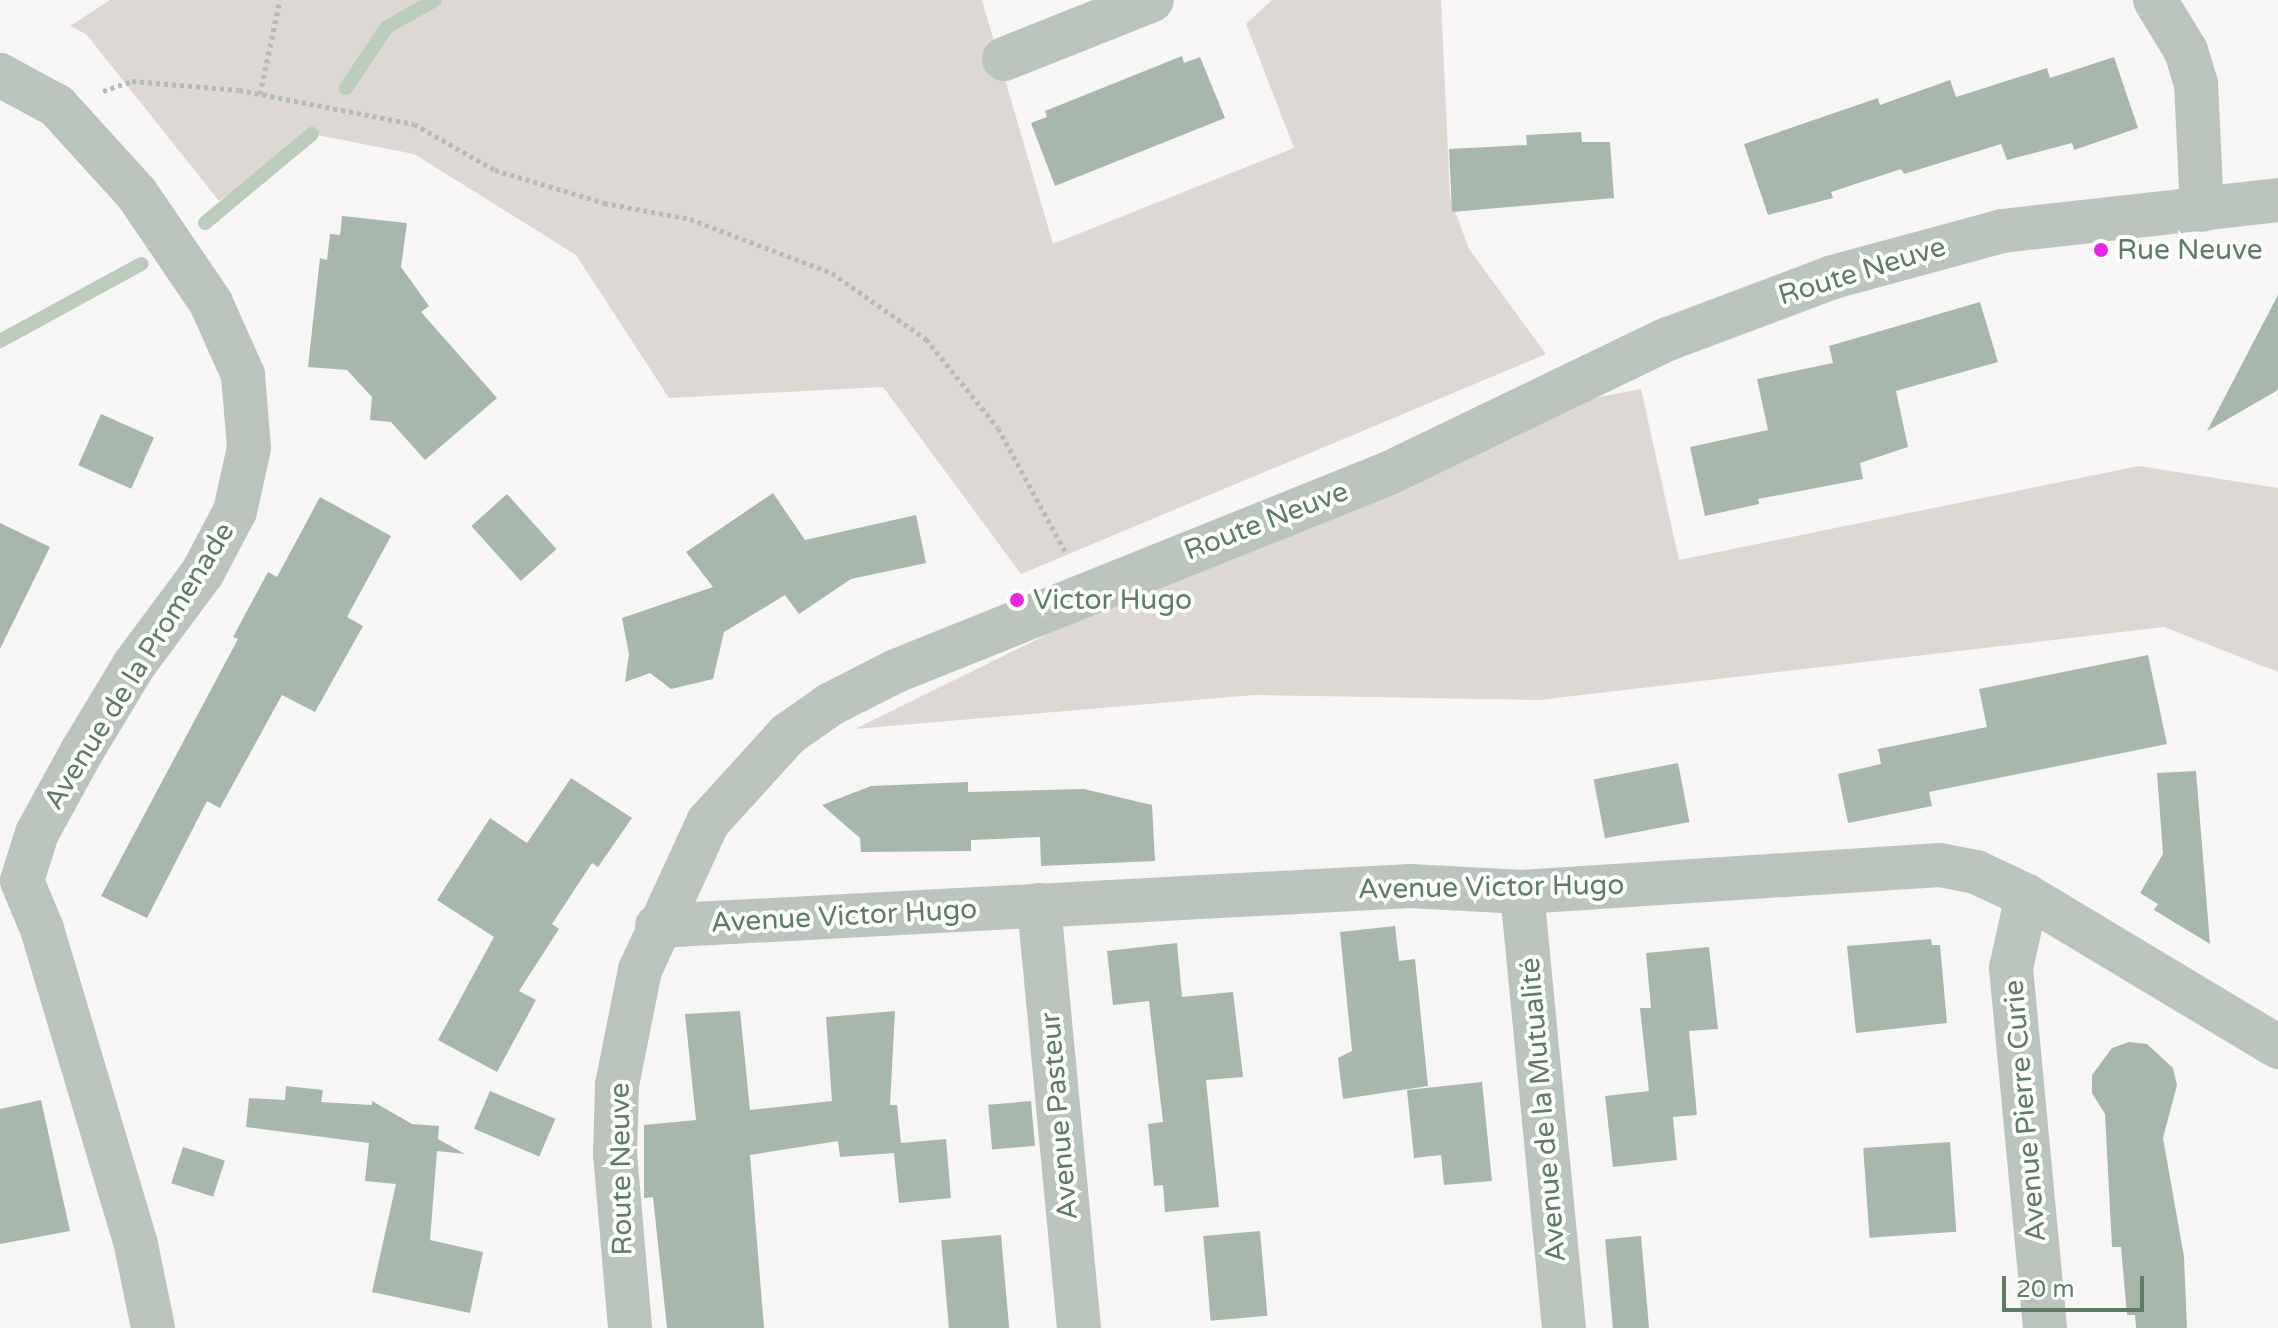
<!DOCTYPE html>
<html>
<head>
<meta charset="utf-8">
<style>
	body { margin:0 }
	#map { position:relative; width:2278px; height:1328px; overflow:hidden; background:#f8f5f6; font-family:"Varela Round",sans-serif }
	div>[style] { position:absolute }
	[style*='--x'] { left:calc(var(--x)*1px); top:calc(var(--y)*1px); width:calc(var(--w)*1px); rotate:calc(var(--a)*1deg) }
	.green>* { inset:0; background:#ddd8d4 }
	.stream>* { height:14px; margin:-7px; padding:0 7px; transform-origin:7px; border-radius:7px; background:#bbcbbc }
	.building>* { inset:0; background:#a8b7ab; transform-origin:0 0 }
	.path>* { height:5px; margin-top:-2.5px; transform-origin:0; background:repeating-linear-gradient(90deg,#b3bcb5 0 4px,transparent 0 8px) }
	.minor>* { height:44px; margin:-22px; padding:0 22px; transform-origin:22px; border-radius:22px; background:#bac4bd }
	.dots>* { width:22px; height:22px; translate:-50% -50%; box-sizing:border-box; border:4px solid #fff; border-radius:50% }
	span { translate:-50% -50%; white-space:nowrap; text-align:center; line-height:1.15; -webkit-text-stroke:8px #fff; paint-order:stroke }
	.poi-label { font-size:28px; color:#5e7b66 }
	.left { translate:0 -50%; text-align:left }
	.street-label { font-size:28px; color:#5e7b66 }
	.scale { position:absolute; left:2002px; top:1276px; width:142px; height:36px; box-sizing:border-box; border:4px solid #5e7b66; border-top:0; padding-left:10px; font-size:24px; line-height:28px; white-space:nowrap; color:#5e7b66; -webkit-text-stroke:6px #fff; paint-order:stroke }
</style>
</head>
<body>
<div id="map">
	<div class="green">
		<div style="clip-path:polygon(110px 0,982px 0,1053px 244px,1294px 148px,1246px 24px,1272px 0,1441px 0,1450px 197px,1469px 249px,1546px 354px,1021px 574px,883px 387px,669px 398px,576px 255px,414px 154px,312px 134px,219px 201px,86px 34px,70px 26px)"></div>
		<div style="clip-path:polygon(1641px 389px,1679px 560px,2139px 466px,2278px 488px,2278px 672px,2164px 627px,1539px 700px,1254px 695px,855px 729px,1137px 590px,1567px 403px)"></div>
	</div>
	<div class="stream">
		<div style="--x:346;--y:88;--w:73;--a:-56.1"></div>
		<div style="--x:387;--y:27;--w:55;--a:-29.4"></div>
		<div style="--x:205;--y:223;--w:139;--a:-39.8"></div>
		<div style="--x:0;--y:341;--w:161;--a:-28.6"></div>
	</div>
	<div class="building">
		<div style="clip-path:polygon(1182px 56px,1184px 63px,1200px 57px,1225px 118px,1055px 186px,1031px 123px,1047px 117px,1045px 111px)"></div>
		<div style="clip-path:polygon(2114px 57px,2138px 128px,2074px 150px,2072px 143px,2007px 160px,2001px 144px,1904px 174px,1901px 169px,1831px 192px,1833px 198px,1768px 215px,1744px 144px,1878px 98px,1880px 105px,1950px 80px,1956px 97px,2047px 68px,2050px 78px)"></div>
		<div style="clip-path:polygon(1581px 132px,1582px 142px,1610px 142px,1614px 198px,1452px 212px,1449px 149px,1527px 145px,1526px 135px)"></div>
		<div style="clip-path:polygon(342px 216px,407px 223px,401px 267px,429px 306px,421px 312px,497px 398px,425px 460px,391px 422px,370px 420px,372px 397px,347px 370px,308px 367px,320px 258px,327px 260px,330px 234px,340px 235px)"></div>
		<div style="clip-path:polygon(2278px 295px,2278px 390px,2207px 431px)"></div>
		<div style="clip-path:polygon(1980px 302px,1998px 362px,1896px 391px,1908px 447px,1860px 463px,1863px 479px,1758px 499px,1759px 504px,1705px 516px,1690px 447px,1768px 430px,1757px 379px,1833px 363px,1829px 346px)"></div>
		<div style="left:101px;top:414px;width:58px;height:56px;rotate:24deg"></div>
		<div style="clip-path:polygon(773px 493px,805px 540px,916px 515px,926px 563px,851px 579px,799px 614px,785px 595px,724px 632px,713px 679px,671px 689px,650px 673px,625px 682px,629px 654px,622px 618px,713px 587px,686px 552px)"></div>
		<div style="left:507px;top:494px;width:74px;height:48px;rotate:48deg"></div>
		<div style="clip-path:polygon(320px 497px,391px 536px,347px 617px,363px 626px,315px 712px,282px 695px,220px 808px,207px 801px,147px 918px,101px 896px,238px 639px,233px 637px,268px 572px,277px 577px)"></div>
		<div style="clip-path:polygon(0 523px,50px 547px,0 649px)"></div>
		<div style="clip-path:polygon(2148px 655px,2167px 744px,1929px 792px,1932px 806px,1848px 823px,1838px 774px,1881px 764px,1878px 749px,1987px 727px,1979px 689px)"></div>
		<div style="left:1678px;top:763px;width:60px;height:86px;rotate:79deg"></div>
		<div style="clip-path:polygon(2196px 771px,2210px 944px,2154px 910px,2158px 904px,2140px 893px,2163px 854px,2157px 773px)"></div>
		<div style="clip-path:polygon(571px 778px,632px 818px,598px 867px,592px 863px,552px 924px,559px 929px,519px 991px,536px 1000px,497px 1072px,438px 1040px,494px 937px,437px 900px,490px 818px,527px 843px)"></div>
		<div style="clip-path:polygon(968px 782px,968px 792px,1084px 789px,1152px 805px,1155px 861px,1041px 866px,1040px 837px,971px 840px,971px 851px,861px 852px,860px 838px,822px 805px,871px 786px)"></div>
		<div style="clip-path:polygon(1395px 926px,1399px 961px,1415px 959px,1428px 1086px,1343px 1099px,1338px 1058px,1352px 1051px,1340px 932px)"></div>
		<div style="clip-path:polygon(1931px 939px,1932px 945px,1940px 945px,1947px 1023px,1856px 1033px,1847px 946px)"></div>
		<div style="clip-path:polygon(1177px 943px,1182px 997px,1233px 992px,1243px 1077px,1206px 1080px,1219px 1207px,1165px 1212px,1163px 1185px,1154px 1186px,1148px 1124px,1163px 1122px,1149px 1001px,1113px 1005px,1107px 951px)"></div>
		<div style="clip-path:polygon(1709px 947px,1718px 1029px,1689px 1031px,1697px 1115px,1673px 1117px,1677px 1160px,1613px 1167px,1605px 1096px,1649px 1091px,1640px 1008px,1651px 1008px,1646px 953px)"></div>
		<div style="clip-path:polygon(740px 1011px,750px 1110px,832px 1101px,826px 1017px,895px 1011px,890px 1105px,897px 1105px,901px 1143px,946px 1139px,951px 1198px,899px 1203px,894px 1153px,840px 1157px,838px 1141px,750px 1155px,764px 1328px,667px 1328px,653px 1197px,644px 1198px,644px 1125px,696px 1120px,685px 1014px)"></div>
		<div style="clip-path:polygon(2129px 1042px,2147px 1044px,2173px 1068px,2177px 1085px,2163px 1138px,2184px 1257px,2187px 1328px,2136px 1328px,2135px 1315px,2127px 1315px,2121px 1247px,2112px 1247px,2105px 1114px,2092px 1093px,2092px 1075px,2112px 1048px)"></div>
		<div style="clip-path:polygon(1482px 1082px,1492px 1181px,1444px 1185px,1441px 1155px,1414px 1158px,1407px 1090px)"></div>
		<div style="clip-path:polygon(286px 1086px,323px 1090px,321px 1102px,372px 1105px,372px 1101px,412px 1124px,439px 1126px,438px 1139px,465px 1154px,437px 1151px,430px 1240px,483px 1252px,470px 1313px,372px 1292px,396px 1184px,365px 1181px,369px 1143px,246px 1127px,249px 1098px,285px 1100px)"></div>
		<div style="left:490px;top:1091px;width:71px;height:41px;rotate:23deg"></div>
		<div style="clip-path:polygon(41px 1100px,70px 1231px,0 1244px,0 1109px)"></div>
		<div style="left:1031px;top:1101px;width:45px;height:43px;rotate:85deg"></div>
		<div style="left:1950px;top:1142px;width:90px;height:87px;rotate:86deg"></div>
		<div style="left:183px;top:1147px;width:44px;height:38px;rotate:18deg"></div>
		<div style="left:1260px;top:1231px;width:85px;height:57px;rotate:85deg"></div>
		<div style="left:1001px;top:1235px;width:93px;height:60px;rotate:85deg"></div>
		<div style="left:1641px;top:1236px;width:92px;height:36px;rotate:85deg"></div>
	</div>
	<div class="path">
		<div style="--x:103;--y:91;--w:31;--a:-19"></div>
		<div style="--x:132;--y:81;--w:107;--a:4.8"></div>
		<div style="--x:239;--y:90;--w:178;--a:11"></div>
		<div style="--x:414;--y:124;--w:93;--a:29.6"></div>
		<div style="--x:495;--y:170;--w:114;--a:16.8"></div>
		<div style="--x:604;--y:203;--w:87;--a:10.5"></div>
		<div style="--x:690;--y:219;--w:152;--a:20.8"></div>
		<div style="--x:832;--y:273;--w:115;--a:35.1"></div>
		<div style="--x:926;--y:339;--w:114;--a:51"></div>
		<div style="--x:998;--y:428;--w:142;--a:61.5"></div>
		<div style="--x:260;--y:94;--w:96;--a:-78"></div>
	</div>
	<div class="minor">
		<div style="--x:2155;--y:0;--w:60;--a:58.7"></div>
		<div style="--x:2186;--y:51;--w:34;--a:73"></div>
		<div style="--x:2196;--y:83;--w:127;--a:87.3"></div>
		<div style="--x:1004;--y:59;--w:159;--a:-21.7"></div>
		<div style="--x:0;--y:75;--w:65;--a:28.5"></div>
		<div style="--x:57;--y:106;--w:119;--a:47.7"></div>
		<div style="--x:137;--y:194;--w:132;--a:55.8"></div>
		<div style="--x:211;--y:303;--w:79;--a:66"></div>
		<div style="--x:243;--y:375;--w:73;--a:85.3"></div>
		<div style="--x:249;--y:448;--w:65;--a:102.5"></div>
		<div style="--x:235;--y:511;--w:69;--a:117.7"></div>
		<div style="--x:203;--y:572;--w:116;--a:126.6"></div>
		<div style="--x:134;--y:665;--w:103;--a:121.1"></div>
		<div style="--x:81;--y:753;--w:91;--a:118.8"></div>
		<div style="--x:37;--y:833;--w:50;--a:107.4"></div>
		<div style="--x:22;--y:881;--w:52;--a:67.4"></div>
		<div style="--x:42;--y:929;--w:330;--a:73.4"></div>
		<div style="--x:136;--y:1245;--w:85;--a:78.4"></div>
		<div style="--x:1522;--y:892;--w:438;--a:84.5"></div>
		<div style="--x:2027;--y:896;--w:74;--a:102.5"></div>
		<div style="--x:2011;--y:968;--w:362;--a:84.6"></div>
		<div style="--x:1039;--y:905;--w:425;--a:84.6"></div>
		<div style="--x:657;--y:926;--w:754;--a:-3.04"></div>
		<div style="--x:1410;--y:886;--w:112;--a:3.1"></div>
		<div style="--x:1522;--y:892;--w:419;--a:-3.7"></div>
		<div style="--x:1940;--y:865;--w:37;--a:11"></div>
		<div style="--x:1976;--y:872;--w:56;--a:25.2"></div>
		<div style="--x:2027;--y:896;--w:293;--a:31"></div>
		<div style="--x:630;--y:1328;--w:175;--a:-94.9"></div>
		<div style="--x:615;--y:1154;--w:69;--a:-88.3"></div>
		<div style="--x:617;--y:1085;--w:117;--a:-78.7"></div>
		<div style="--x:640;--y:970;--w:163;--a:-65.3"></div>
		<div style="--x:708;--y:822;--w:119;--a:-47.7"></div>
		<div style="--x:788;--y:734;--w:52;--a:-34.9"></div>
		<div style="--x:831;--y:704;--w:73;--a:-26.9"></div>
		<div style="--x:896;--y:671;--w:529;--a:-21.86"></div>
		<div style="--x:1387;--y:474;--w:312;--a:-25.7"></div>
		<div style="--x:1668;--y:339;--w:176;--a:-20.6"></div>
		<div style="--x:1833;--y:277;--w:175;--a:-15.2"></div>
		<div style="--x:2002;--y:231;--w:278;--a:-6.4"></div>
	</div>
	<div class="dots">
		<div style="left:2101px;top:250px;background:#e925df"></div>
		<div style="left:1017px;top:600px;background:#e925df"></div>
	</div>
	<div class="poi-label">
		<span class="left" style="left:2117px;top:250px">Rue Neuve</span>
		<span class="left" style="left:1033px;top:600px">Victor Hugo</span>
	</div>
	<div class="street-label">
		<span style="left:1862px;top:271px;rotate:-17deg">Route Neuve</span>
		<span style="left:1266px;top:521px;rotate:-21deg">Route Neuve</span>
		<span style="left:139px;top:666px;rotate:-58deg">Avenue de la Promenade</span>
		<span style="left:1491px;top:887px;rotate:-1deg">Avenue Victor Hugo</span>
		<span style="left:844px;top:916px;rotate:-3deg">Avenue Victor Hugo</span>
		<span style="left:1543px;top:1110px;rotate:-95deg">Avenue de la Mutualité</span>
		<span style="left:2025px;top:1111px;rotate:-95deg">Avenue Pierre Curie</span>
		<span style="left:1059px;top:1116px;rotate:-95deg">Avenue Pasteur</span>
		<span style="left:621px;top:1169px;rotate:-91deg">Route Neuve</span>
	</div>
	<div class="scale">20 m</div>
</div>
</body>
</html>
